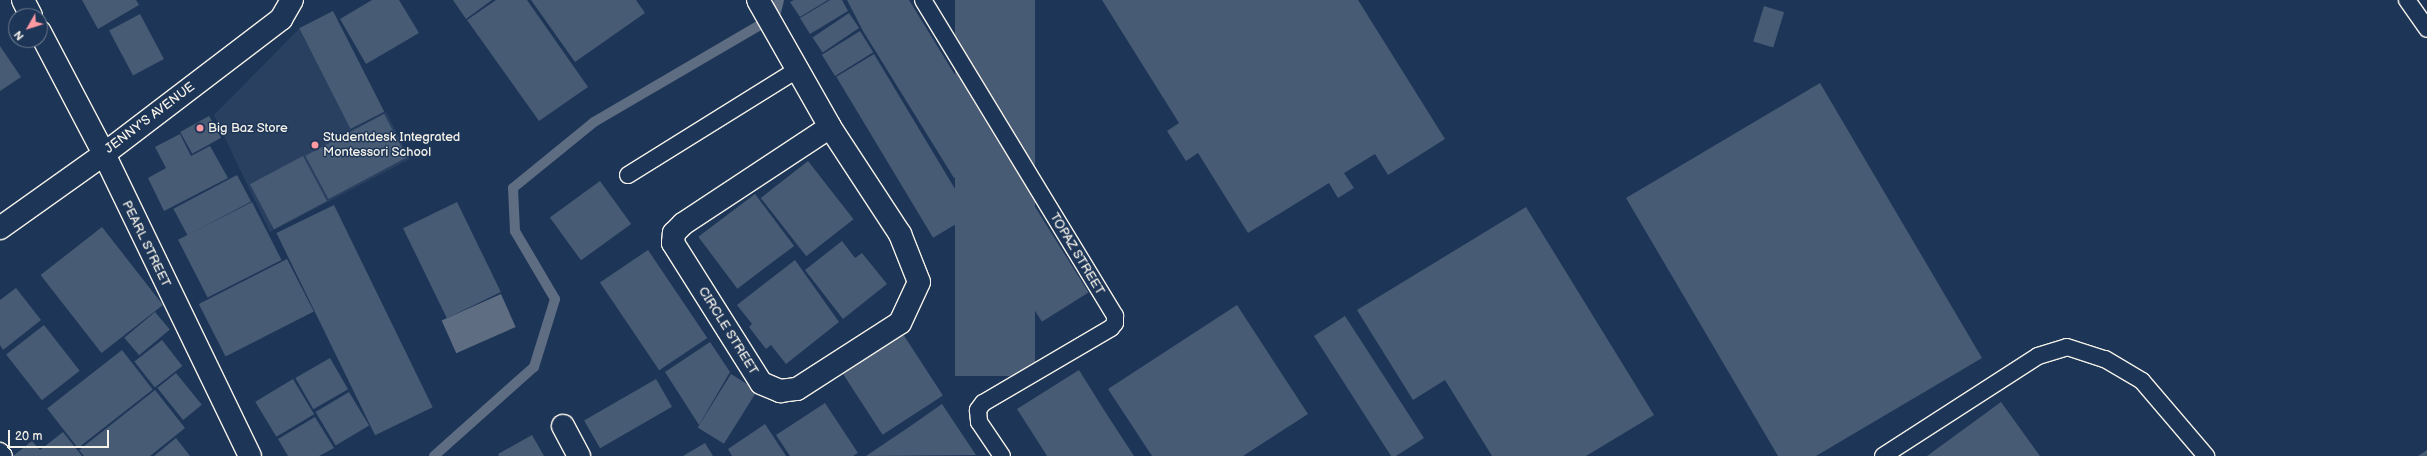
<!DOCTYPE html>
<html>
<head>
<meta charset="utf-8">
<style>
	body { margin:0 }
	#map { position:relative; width:2427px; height:456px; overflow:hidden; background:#1d3557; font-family:"Balsamiq Sans",sans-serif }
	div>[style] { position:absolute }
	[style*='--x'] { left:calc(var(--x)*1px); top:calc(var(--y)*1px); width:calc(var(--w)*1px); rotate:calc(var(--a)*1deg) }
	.built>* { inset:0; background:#2a4060 }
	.water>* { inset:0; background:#5e6d82; transform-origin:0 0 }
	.stream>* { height:10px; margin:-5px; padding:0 5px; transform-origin:5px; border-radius:5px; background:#5e6d82 }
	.building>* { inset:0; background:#485b74; transform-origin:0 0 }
	.roads { filter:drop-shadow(1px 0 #f4f1e8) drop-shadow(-1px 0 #f4f1e8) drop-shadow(0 1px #f4f1e8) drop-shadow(0 -1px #f4f1e8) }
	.service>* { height:16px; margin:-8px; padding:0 8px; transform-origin:8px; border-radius:8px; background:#1d3557 }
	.minor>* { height:22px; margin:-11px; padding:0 11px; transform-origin:11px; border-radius:11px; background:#1d3557 }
	.tertiary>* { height:22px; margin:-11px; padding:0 11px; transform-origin:11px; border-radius:11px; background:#1d3557 }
	.dots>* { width:11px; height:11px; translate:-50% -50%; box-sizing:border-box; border:2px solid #1d3557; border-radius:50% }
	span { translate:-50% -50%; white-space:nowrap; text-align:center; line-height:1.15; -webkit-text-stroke:3px #1d3557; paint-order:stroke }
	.street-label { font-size:13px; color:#f4f1e8 }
	.poi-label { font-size:13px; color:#f4f1e8 }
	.left { translate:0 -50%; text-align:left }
	.north { position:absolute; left:8px; top:8px; width:40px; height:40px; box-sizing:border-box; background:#1d3557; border:1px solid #738091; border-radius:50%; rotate:231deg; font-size:11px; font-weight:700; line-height:16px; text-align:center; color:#f4f1e8 }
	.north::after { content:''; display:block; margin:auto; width:14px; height:18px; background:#ff9aa2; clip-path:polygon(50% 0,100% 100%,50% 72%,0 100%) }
	.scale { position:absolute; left:8px; top:430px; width:101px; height:18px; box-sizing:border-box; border:2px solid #f4f1e8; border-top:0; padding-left:5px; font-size:12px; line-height:14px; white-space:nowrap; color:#f4f1e8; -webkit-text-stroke:3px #1d3557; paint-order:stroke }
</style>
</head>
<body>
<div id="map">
	<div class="built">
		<div style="clip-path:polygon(299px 29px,351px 130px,386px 112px,410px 159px,270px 232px,214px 115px)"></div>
	</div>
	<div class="water">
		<div style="left:501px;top:294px;width:36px;height:65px;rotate:66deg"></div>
	</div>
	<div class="stream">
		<div style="--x:775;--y:16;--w:16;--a:-76"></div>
		<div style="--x:434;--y:456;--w:134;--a:-41.7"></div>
		<div style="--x:534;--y:367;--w:71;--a:-72.8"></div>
		<div style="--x:555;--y:299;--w:79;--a:-120.5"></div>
		<div style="--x:515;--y:231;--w:43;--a:-92.7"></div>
		<div style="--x:513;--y:188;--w:104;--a:-39.2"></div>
		<div style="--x:594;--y:122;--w:190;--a:-30.3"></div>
	</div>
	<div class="building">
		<div style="clip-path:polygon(82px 0,136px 0,139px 5px,98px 29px)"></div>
		<div style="clip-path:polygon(372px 0,399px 0,419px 33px,366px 64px,340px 19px)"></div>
		<div style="clip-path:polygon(453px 0,492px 0,466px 19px)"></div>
		<div style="clip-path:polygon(496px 0,527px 0,588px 87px,539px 121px,467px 20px)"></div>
		<div style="clip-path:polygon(531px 0,636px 0,645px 13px,575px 62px)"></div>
		<div style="clip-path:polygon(794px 0,828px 0,800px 17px,790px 2px)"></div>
		<div style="clip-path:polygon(830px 0,842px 0,848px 11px,810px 34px,800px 18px)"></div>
		<div style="clip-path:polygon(847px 0,909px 0,1001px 150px,954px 178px,863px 31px)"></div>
		<div style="left:955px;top:0;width:80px;height:376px"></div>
		<div style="clip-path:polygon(1102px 0,1358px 0,1445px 139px,1388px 175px,1375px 154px,1344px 173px,1354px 188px,1338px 198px,1329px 183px,1248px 233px,1198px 153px,1186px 161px,1167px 131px,1179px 123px)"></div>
		<div style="left:1764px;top:6px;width:21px;height:37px;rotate:17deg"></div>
		<div style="left:333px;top:11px;width:113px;height:38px;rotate:63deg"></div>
		<div style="left:849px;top:13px;width:18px;height:44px;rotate:56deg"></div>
		<div style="left:140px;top:14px;width:51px;height:35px;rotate:62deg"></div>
		<div style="left:860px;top:31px;width:25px;height:45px;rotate:58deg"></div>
		<div style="clip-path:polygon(0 46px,21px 77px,0 91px)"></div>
		<div style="left:874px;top:54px;width:188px;height:44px;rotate:59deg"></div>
		<div style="clip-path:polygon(1820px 83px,1982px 358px,1816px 456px,1778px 456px,1626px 198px)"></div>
		<div style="left:384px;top:114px;width:49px;height:89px;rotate:62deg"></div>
		<div style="left:209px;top:116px;width:25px;height:33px;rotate:61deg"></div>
		<div style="clip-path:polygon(180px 134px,191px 156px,210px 146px,228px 178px,164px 211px,148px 178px,166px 168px,155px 147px)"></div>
		<div style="left:303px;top:156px;width:51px;height:60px;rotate:62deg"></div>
		<div style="left:808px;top:161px;width:74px;height:60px;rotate:52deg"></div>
		<div style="left:237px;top:175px;width:30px;height:72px;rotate:62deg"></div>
		<div style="left:1017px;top:178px;width:135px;height:55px;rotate:58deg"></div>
		<div style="left:600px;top:181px;width:53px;height:62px;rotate:54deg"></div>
		<div style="left:755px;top:194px;width:65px;height:71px;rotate:53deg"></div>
		<div style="left:252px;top:202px;width:65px;height:83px;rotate:63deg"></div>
		<div style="left:457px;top:202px;width:100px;height:60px;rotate:64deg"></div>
		<div style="left:334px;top:205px;width:225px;height:64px;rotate:64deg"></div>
		<div style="clip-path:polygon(1526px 207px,1654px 415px,1586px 456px,1492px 456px,1445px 380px,1413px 400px,1357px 310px)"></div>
		<div style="left:102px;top:227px;width:99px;height:78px;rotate:52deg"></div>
		<div style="clip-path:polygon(842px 241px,855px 258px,862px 253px,887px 284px,843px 319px,805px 270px)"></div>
		<div style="left:648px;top:250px;width:106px;height:58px;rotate:56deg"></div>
		<div style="left:287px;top:259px;width:59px;height:99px;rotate:63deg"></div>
		<div style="clip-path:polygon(795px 260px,839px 322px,786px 364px,771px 345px,766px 349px,749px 327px,752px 324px,737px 305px)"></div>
		<div style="clip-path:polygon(16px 288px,41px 320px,3px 350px,0 345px,0 300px)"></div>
		<div style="clip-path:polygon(1237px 305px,1308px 414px,1243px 456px,1152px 456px,1108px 389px)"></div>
		<div style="left:155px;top:312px;width:23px;height:40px;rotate:50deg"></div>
		<div style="clip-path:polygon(1345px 316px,1424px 438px,1396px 456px,1391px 456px,1314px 336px)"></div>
		<div style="left:44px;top:325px;width:58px;height:48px;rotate:52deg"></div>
		<div style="left:901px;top:331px;width:77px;height:72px;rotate:57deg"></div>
		<div style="left:162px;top:340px;width:33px;height:35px;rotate:52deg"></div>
		<div style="clip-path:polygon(710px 342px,730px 372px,699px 425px,665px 372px)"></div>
		<div style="left:122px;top:350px;width:50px;height:95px;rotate:52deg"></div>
		<div style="left:330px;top:358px;width:36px;height:40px;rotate:60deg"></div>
		<div style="clip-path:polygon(1079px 370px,1104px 410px,1134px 456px,1047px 456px,1042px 448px,1017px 409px)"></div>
		<div style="left:176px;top:373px;width:41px;height:24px;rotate:51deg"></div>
		<div style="left:731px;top:374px;width:31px;height:63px;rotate:32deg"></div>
		<div style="left:293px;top:379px;width:41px;height:44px;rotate:59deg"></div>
		<div style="left:656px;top:379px;width:32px;height:83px;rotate:60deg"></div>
		<div style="clip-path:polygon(155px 390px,185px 428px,150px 456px,84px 456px,79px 450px)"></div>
		<div style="left:349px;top:392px;width:39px;height:39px;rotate:59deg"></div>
		<div style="clip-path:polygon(2001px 402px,2040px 456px,1927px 456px)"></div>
		<div style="clip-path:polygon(825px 403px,858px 453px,853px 456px,790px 456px,776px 435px)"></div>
		<div style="clip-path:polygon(942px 404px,976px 455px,866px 456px,912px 425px)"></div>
		<div style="clip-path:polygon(315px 417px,334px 448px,319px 456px,288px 456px,278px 439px)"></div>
		<div style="clip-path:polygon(765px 424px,786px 456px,732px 456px,728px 449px)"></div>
		<div style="clip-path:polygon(63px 432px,82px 456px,13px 456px,32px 441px,40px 450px)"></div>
		<div style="clip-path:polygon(532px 435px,544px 456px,499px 456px,498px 454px)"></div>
		<div style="clip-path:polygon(176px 438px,190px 456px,154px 456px)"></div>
		<div style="clip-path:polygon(705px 443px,713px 456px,683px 456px)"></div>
		<div style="clip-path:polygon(2427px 450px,2427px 456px,2418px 456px)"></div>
	</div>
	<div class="roads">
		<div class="service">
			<div style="--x:923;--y:0;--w:370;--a:58.7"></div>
			<div style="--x:1115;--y:316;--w:7;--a:90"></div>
			<div style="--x:1115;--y:323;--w:6;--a:129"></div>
			<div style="--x:1111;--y:328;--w:148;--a:149.6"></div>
			<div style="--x:983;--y:403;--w:9;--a:126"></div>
			<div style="--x:978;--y:410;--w:12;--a:85"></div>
			<div style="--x:979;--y:422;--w:41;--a:55.9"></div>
			<div style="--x:2407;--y:0;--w:35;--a:55"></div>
			<div style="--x:628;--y:175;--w:199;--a:-31.9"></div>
			<div style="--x:0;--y:451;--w:6;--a:51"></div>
			<div style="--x:1883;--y:456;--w:184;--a:-32.8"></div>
			<div style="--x:2038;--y:356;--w:30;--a:-17"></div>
			<div style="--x:2067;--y:347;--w:40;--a:18"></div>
			<div style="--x:2105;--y:359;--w:43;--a:30.7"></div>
			<div style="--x:2142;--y:381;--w:99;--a:49.5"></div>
		</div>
		<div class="minor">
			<div style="--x:23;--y:0;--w:18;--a:63"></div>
			<div style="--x:758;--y:0;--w:146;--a:60.4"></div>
			<div style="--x:830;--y:127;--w:176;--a:146.6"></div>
			<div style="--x:683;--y:224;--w:13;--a:135"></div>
			<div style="--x:674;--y:233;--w:10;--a:96"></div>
			<div style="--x:673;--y:243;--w:165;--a:57.8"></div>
			<div style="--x:761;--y:383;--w:21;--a:23"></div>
			<div style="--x:780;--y:391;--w:17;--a:-7"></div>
			<div style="--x:797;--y:389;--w:122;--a:-32.7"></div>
			<div style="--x:900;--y:323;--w:45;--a:-65.1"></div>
			<div style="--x:919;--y:282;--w:52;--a:-111.6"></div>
			<div style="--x:900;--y:234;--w:128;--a:-123.2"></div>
			<div style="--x:40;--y:32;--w:138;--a:62.3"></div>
			<div style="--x:104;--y:154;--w:335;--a:64.2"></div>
			<div style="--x:563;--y:426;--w:34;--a:62"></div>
		</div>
		<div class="tertiary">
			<div style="--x:0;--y:228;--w:128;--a:-35.4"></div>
			<div style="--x:104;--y:154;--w:223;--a:-37.3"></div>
			<div style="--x:281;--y:19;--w:22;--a:-60"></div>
		</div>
	</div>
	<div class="dots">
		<div style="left:200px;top:128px;background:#ff9aa2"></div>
		<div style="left:315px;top:145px;background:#ff9aa2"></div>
	</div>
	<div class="street-label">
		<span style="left:150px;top:118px;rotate:-37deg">JENNY'S AVENUE</span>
		<span style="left:146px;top:244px;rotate:64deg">PEARL STREET</span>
		<span style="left:1077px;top:254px;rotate:59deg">TOPAZ STREET</span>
		<span style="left:728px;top:331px;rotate:58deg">CIRCLE STREET</span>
	</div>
	<div class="poi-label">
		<span class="left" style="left:208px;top:128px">Big Baz Store</span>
		<span class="left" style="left:323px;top:145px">Studentdesk Integrated<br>Montessori School</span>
	</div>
	<div class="north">N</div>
	<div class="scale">20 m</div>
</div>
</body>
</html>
